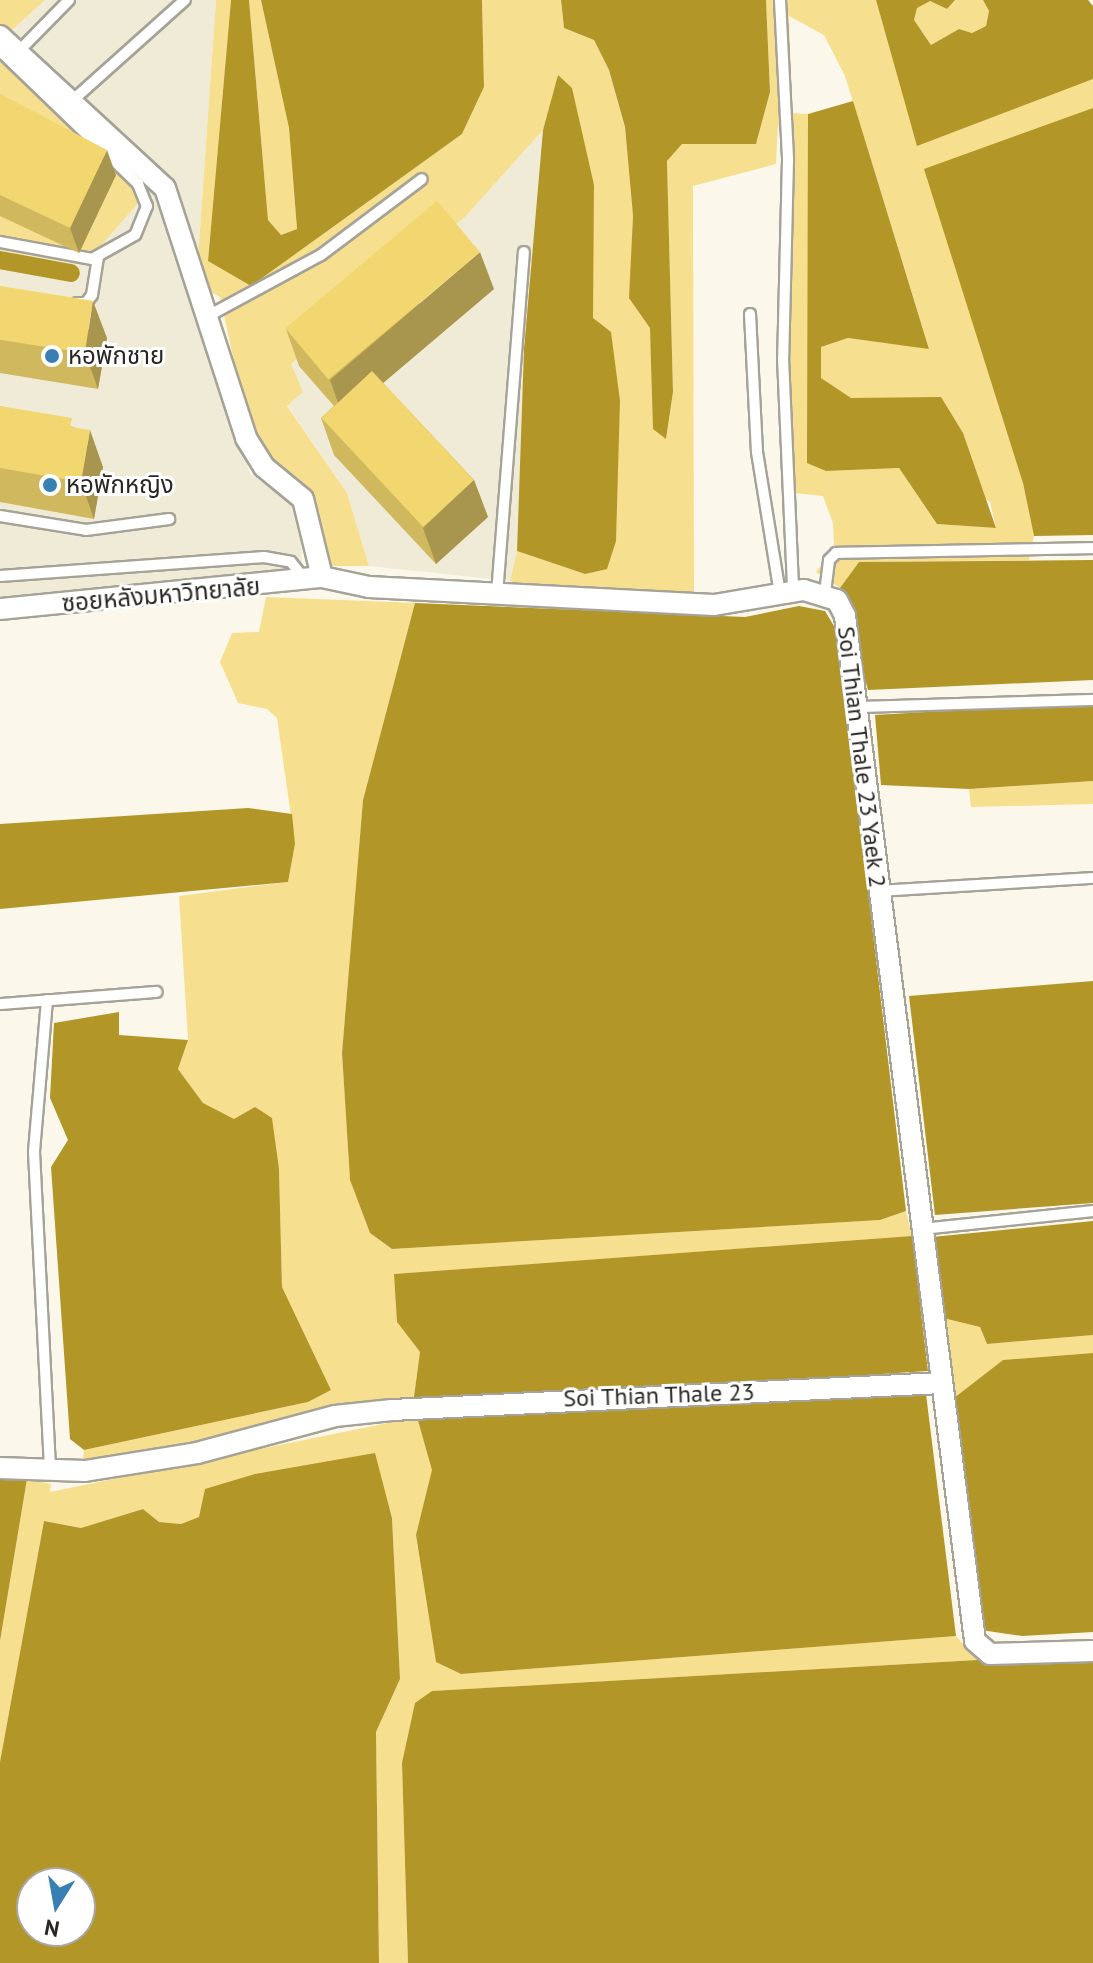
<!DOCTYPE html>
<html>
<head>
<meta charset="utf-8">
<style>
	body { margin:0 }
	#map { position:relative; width:1093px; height:1963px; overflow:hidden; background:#fbf8eb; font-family:"PT Sans","Noto Sans Thai",sans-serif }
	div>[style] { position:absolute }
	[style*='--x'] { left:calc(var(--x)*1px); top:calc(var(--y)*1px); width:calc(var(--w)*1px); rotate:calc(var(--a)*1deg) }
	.built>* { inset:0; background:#f0ebd7 }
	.green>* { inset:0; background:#f6df8e }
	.water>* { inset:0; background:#b29628 }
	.canal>* { height:18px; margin:-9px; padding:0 9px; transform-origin:9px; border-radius:9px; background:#b29628 }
	.roads { filter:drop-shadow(2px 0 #a5a297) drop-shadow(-2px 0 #a5a297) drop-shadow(0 2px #a5a297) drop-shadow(0 -2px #a5a297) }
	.service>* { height:10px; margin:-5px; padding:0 5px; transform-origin:5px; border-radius:5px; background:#fff }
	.minor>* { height:20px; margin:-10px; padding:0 10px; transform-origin:10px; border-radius:10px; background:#fff }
	.wall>* { inset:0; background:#d0b85f }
	.shaded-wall>* { inset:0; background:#a9964e }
	.building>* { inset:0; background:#f2d66f; transform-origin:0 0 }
	.dots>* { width:22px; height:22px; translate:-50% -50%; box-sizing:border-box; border:4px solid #fff; border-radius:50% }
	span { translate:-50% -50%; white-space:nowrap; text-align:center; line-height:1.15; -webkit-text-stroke:6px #fff; paint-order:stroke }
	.poi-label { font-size:24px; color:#282622 }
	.left { translate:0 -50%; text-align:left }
	.street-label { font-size:24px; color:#282622 }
	.north { position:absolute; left:16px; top:1867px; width:80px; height:80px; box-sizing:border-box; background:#fff; border:2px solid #a9a8a7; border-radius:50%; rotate:191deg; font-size:22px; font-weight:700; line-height:32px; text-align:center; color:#282622 }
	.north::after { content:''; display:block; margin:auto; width:28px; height:36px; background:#387fb4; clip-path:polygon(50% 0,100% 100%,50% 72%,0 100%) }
</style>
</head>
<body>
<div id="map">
	<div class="built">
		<div style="clip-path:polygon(45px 0,216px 0,198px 259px,174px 181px,12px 30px)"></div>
		<div style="clip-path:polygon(0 41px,143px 174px,158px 203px,250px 473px,301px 513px,302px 568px,0 601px)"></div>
		<div style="clip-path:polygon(543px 130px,524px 349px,517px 551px,510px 581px,369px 566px,347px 493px,287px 405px,303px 392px,290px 365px,466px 216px)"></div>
	</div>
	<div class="green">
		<div style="clip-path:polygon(0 0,45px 0,12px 30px,0 25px)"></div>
		<div style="clip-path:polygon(evenodd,216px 0,231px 0,208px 261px,251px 286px,462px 134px,484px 87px,482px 0,561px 0,564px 28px,594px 40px,609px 70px,625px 128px,633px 216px,630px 298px,651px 327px,666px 439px,673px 392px,667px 161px,682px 144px,756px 144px,770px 92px,766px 0,876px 0,906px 106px,1015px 106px,1093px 79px,1093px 108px,1086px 111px,1023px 483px,1034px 536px,1029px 560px,859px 562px,840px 588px,816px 572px,834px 547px,833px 523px,823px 496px,793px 493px,783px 143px,778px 124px,776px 164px,693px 186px,694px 597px,538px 589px,510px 581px,517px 551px,585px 574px,594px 185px,558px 76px,543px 130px,466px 216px,291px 364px,303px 392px,287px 406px,347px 493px,369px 566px,331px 566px,304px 486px,264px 454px,241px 394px,220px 297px,209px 291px,198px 259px,216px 0,789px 16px,824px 35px,845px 76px,929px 348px,848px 338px,821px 347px,821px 378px,990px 502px,996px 528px,937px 524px,899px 468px,826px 471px,809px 212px,808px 114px,792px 113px,789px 16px)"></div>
		<div style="clip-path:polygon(249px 0,261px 0,289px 128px,297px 229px,281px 235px,268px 220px)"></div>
		<div style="clip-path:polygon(955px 0,983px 0,989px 11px,986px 26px,972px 33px,959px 29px,931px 45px,914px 20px,917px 7px,930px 1px,947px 9px)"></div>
		<div style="clip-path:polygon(0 43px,133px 189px,138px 203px,84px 265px,0 250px)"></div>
		<div style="clip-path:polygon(266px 597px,415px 603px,363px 800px,342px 1053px,350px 1180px,370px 1233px,392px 1249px,880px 1220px,906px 1211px,912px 1236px,395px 1274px,397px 1322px,420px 1352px,413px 1404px,320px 1415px,82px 1467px,84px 1450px,308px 1402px,331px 1390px,282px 1287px,279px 1169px,255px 1107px,234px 1120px,203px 1103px,178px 1069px,188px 1039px,179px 896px,288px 882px,295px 844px,277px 718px,267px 709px,238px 703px,220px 662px,232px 633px,259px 632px)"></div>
		<div style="clip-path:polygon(1093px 781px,1093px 804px,971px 807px,969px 789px)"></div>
		<div style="clip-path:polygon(943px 1318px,980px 1327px,987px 1344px,1093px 1335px,1093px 1353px,1003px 1360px,954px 1398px)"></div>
		<div style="clip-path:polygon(417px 1417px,433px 1470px,416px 1536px,436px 1661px,461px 1674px,956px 1636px,977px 1660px,432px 1691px,402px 1763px,408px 1963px,379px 1963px,376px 1732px,400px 1679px,392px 1518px,374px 1453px,181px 1524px,159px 1522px,143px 1509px,81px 1528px,44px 1521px,0 1762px,0 1641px,27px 1479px,51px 1484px,50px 1492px)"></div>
	</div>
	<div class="water">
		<div style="clip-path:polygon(231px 0,249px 0,268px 220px,281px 235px,297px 229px,289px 128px,261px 0,482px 0,484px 87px,462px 134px,251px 286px,208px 261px)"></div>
		<div style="clip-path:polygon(561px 0,766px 0,770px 92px,756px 144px,682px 144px,667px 161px,673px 392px,666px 439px,653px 429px,650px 328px,629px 298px,633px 216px,625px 127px,609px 70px,594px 40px,564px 28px)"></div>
		<div style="clip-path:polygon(876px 0,955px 0,947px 9px,930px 1px,917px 8px,914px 20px,931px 45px,959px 29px,972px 33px,986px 26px,989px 11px,983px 0,1088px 0,1093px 6px,1093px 79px,917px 146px)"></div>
		<div style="clip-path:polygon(558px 75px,572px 88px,594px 185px,593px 318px,611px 332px,620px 401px,616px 541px,607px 569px,585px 574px,517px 551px,524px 349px,543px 130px)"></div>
		<div style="clip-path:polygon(853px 101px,929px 349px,848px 338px,821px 347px,821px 378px,851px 398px,941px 397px,963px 433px,996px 528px,937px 524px,899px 468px,826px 471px,807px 463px,808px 114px)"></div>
		<div style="clip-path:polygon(1093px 108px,1093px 535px,1034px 536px,1023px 483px,924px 169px)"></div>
		<div style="clip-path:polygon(1093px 560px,1093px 680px,868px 690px,840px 588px,859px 562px)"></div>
		<div style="clip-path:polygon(415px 603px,745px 617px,799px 606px,825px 611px,837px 631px,906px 1211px,880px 1220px,392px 1249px,370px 1233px,350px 1180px,342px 1053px,363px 800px)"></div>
		<div style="clip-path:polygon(1093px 702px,1093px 781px,969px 789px,881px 785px,875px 715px)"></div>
		<div style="clip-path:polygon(248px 808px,292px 814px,295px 844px,288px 882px,0 909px,0 824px)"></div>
		<div style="clip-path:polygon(1093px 981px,1093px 1203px,935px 1215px,909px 996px)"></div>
		<div style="clip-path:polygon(119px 1012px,119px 1035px,188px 1040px,178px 1069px,203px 1103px,234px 1119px,255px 1107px,272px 1118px,279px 1169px,282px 1287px,331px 1390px,308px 1402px,84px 1450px,70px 1439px,51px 1167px,68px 1140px,50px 1098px,54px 1023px)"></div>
		<div style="clip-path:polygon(1093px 1221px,1093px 1335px,987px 1344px,980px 1327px,943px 1318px,932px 1237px)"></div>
		<div style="clip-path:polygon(912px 1236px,928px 1371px,413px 1404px,420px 1352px,397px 1322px,394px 1274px)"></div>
		<div style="clip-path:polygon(1093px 1353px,1093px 1632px,1022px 1636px,981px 1630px,954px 1398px,1003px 1360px)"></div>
		<div style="clip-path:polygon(926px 1394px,956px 1636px,461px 1674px,436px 1662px,416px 1535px,432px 1470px,417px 1417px)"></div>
		<div style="clip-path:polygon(evenodd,375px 1453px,392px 1518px,400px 1679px,376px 1732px,379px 1963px,0 1963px,0 1762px,44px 1521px,81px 1528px,143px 1509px,159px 1522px,181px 1524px,199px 1517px,205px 1489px,255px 1474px,375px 1453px,32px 1883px,80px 1883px,80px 1931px,32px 1931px,32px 1883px)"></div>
		<div style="clip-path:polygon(0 1476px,27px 1479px,0 1641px)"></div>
		<div style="clip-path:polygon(977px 1660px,1093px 1660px,1093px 1963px,408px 1963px,402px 1763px,415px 1703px,432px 1691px)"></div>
	</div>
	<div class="canal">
		<div style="--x:0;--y:260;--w:72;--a:10.4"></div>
	</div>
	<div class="roads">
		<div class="service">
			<div style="--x:780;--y:0;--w:160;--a:87.1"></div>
			<div style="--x:788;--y:160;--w:198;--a:91.4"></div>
			<div style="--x:783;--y:358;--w:233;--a:87.5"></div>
			<div style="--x:20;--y:50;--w:70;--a:-45.6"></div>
			<div style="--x:0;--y:51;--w:192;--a:43.9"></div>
			<div style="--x:138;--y:184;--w:24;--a:68"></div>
			<div style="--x:147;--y:206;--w:31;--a:112"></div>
			<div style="--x:135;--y:235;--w:49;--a:150.8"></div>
			<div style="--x:92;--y:259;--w:94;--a:-169.5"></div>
			<div style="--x:73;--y:100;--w:150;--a:-41.8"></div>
			<div style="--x:77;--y:303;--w:9;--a:0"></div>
			<div style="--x:86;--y:303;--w:10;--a:-53"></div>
			<div style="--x:92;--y:295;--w:38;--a:-81"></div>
			<div style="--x:750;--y:314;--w:138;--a:87.1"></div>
			<div style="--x:757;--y:452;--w:144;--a:80.8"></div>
			<div style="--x:208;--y:316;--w:128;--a:-28.4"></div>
			<div style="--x:321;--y:255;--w:126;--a:-37"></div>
			<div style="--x:0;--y:516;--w:87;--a:9.2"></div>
			<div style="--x:86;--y:530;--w:84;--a:-7.5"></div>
			<div style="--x:0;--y:576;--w:265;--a:-4.1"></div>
			<div style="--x:264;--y:557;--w:27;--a:10"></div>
			<div style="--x:291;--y:562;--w:23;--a:52"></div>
			<div style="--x:825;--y:593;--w:33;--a:-83"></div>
			<div style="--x:829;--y:560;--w:10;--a:-45"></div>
			<div style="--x:836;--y:553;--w:257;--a:-1.1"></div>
			<div style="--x:497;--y:594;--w:343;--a:-85.5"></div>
			<div style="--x:857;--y:707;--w:236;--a:-1.7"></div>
			<div style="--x:879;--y:891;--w:214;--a:-3.5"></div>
			<div style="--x:47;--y:1000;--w:153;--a:94.9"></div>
			<div style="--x:34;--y:1152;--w:320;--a:87.1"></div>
			<div style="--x:0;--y:1004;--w:157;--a:-4.4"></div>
			<div style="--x:922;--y:1229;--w:172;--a:-6"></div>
		</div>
		<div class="minor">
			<div style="--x:0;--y:36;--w:224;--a:42.7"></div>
			<div style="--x:165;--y:188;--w:263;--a:72"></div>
			<div style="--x:246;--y:438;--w:34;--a:58"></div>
			<div style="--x:264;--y:467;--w:50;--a:39.4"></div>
			<div style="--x:303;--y:499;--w:80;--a:76.3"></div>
			<div style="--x:322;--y:577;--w:48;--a:12"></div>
			<div style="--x:369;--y:587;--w:345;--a:3"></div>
			<div style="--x:714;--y:605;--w:91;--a:-9.5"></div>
			<div style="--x:804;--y:590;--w:34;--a:17"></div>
			<div style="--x:837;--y:600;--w:18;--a:63"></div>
			<div style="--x:845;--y:616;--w:1033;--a:82.77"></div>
			<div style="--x:975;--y:1641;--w:20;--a:41"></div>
			<div style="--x:990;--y:1654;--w:103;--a:-1.7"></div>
			<div style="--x:0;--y:609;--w:324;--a:-5.7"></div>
			<div style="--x:0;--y:1468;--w:85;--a:2"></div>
			<div style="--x:85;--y:1471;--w:113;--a:-9.1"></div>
			<div style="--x:197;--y:1453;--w:143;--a:-15"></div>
			<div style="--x:335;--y:1416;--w:57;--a:-6"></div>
			<div style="--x:392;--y:1410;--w:551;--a:-2.81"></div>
		</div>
	</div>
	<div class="wall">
		<div style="clip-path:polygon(0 94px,116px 175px,79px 253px,0 216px)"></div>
		<div style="clip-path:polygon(0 286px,107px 338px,98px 389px,0 373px)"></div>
		<div style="clip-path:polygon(494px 289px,383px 383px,474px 480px,488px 517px,436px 564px,334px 455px,321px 418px,334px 406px,299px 366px,286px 329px)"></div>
		<div style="clip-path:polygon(0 406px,76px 428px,103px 467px,94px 519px,0 502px)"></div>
	</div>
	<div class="shaded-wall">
		<div style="clip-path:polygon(107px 150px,116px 175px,79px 253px,70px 228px)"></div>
		<div style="clip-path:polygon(480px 252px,494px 289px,343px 417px,330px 380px)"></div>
		<div style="clip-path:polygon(93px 301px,107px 338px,98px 389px,85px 353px)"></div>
		<div style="clip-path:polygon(90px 430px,103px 467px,94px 519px,81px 482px)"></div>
		<div style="clip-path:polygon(474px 480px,488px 517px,436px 564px,423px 528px)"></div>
	</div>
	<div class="building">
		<div style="clip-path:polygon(0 94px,107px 150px,70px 228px,0 195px)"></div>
		<div style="left:437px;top:201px;width:67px;height:198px;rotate:50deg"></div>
		<div style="left:0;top:286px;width:94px;height:53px;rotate:9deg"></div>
		<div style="left:372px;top:371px;width:149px;height:69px;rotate:47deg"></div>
		<div style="clip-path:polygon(0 406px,72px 418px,70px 427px,90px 430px,81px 482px,0 468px)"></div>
	</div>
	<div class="dots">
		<div style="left:52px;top:356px;background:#387fb4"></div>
		<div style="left:50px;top:485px;background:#387fb4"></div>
	</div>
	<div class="poi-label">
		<span class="left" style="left:68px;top:356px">หอพักชาย</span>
		<span class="left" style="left:66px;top:485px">หอพักหญิง</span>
	</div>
	<div class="street-label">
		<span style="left:161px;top:595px;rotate:-5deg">ซอยหลังมหาวิทยาลัย</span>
		<span style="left:862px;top:757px;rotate:83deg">Soi Thian Thale 23 Yaek 2</span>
		<span style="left:659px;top:1395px;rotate:-2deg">Soi Thian Thale 23</span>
	</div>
	<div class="north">N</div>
</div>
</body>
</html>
